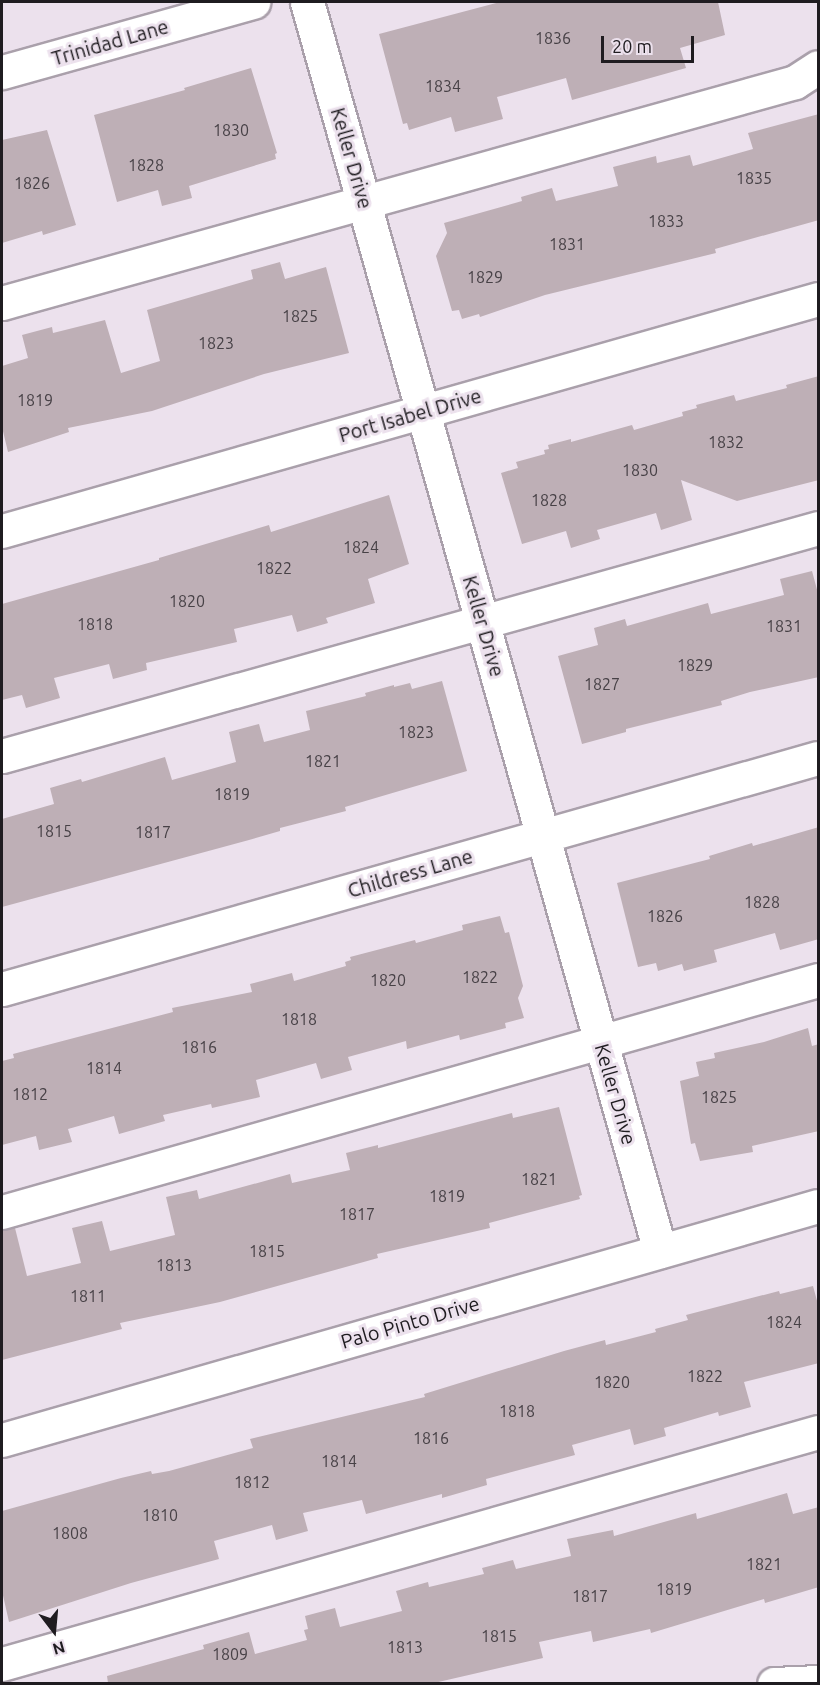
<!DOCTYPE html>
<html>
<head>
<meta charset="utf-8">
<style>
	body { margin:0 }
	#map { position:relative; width:820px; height:1685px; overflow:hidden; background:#ece1ed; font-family:Ubuntu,sans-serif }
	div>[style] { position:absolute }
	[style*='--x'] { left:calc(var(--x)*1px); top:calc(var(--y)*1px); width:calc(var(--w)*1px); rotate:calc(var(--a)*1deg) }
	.building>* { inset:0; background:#beafb6 }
	.roads { filter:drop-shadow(2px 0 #aaa0ab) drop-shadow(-2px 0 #aaa0ab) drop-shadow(0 2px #aaa0ab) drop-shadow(0 -2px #aaa0ab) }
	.minor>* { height:33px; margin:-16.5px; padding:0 16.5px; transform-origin:16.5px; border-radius:16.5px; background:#fff }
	span { translate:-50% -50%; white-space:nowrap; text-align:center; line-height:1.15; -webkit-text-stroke:6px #ece1ed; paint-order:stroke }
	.number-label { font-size:16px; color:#474146 }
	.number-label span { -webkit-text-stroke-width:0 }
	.street-label { font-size:20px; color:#1f1c20 }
	.frame { position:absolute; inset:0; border:3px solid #1f1c20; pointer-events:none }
	.north { position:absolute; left:24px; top:1601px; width:60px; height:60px; -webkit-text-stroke:4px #ece1ed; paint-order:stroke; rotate:164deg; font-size:16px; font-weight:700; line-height:24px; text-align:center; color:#1f1c20 }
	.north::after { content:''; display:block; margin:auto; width:21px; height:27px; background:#1f1c20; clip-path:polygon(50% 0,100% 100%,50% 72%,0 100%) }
	.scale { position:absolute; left:601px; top:36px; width:93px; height:27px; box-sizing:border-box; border:3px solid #1f1c20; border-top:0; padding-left:8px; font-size:18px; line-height:21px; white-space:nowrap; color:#1f1c20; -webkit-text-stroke:4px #ece1ed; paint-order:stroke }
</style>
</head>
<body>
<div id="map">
	<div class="building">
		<div style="clip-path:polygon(500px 2px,718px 2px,725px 35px,680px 48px,686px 68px,572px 100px,566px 78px,497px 97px,503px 119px,455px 132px,451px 117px,409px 130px,407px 123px,403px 124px,379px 34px)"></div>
		<div style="clip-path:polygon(251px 68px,277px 153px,275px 154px,276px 159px,189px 186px,192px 198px,162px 206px,158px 190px,117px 202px,94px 115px,185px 90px,184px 88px)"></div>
		<div style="clip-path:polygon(819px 114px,819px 220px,715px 249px,716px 253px,545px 295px,480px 317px,479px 314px,462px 319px,459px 310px,452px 311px,436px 256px,447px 233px,444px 223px,522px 201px,521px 197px,552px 188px,556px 201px,618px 186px,613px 167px,656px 156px,657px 163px,690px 155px,693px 166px,753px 149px,748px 133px)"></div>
		<div style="clip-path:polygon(47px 130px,76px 225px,43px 235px,42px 231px,2px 243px,2px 140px)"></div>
		<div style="clip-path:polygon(280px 262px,285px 279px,326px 267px,349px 353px,264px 374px,152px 411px,68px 428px,69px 432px,8px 452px,2px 427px,2px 366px,28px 358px,22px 335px,52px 327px,53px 333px,105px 320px,121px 373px,160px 361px,147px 310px,253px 279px,251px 270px)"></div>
		<div style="clip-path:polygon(819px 376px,819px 480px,737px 501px,681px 480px,692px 520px,661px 530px,656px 513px,597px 530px,600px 539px,571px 548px,566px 531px,522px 544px,501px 473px,518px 468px,516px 462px,545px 454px,544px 450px,549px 449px,548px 445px,571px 439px,571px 442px,632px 425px,634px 430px,683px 416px,682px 412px,697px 408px,696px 405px,734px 395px,736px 401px,787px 388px,786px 385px)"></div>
		<div style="clip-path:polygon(389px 495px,409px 564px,368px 579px,375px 603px,326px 618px,328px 623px,297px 632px,292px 615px,234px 629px,237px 642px,146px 663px,147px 670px,113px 679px,109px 664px,54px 678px,60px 698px,26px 708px,22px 695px,2px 700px,2px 604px,159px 560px,159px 558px,269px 525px,271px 532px)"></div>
		<div style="clip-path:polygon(812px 571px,819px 597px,819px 677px,750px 692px,721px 701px,722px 705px,626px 729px,626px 732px,582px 744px,558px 656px,598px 645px,594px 628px,625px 619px,627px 626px,708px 603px,711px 614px,784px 595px,780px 579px)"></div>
		<div style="clip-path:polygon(442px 681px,467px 771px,345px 807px,346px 811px,280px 828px,280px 831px,249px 840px,2px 907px,2px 819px,54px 804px,50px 788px,81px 779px,82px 782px,165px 757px,172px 780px,236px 762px,229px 732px,259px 724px,264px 742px,310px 730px,306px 711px,366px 696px,365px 693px,394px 685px,394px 687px,410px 683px,412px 689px)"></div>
		<div style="clip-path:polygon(819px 827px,819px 939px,780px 950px,775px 933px,714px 950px,717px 962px,684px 971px,682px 964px,658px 971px,656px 963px,638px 967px,617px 883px,710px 859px,709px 856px,752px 843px,753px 846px)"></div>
		<div style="clip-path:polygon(500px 916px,505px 933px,509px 932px,523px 986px,518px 998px,524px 1018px,505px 1023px,506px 1028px,460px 1040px,459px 1035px,407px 1049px,406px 1041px,348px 1057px,352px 1070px,321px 1079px,316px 1063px,256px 1080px,260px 1097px,212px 1108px,211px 1104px,163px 1115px,165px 1121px,119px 1134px,114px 1116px,68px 1129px,72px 1142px,39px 1150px,36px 1136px,2px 1145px,2px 1061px,14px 1058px,13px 1054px,173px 1012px,172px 1008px,252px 992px,250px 984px,292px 973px,294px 981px,346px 966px,345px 962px,351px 960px,350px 957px,415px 940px,416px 943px,463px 930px,462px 925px)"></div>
		<div style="clip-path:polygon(808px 1028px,812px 1046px,819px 1044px,819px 1131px,752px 1146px,753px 1152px,700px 1161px,695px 1143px,691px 1144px,680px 1081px,699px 1076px,696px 1062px,715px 1058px,714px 1053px,764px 1042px)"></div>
		<div style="clip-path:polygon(559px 1107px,582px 1195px,579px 1196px,580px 1199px,489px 1223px,490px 1228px,377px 1254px,378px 1258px,220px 1302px,120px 1323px,122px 1329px,2px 1360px,2px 1230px,15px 1228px,27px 1276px,81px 1263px,72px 1228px,102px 1221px,110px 1251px,175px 1235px,166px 1197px,197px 1190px,199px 1199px,290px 1174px,292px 1183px,350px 1170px,346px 1153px,378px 1145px,378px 1148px,512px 1113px,513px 1118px)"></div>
		<div style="clip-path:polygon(813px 1286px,819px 1308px,819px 1363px,744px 1382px,751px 1407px,719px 1416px,718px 1412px,664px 1428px,666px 1436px,634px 1445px,630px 1429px,572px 1445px,575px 1455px,486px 1479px,487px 1485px,442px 1498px,442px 1494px,366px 1514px,362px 1500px,303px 1513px,308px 1531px,276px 1540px,272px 1525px,214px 1541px,219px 1559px,131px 1583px,9px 1622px,2px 1591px,2px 1511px,121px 1478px,151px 1471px,152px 1474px,169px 1471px,253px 1448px,250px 1439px,425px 1397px,424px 1394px,564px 1351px,605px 1340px,606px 1345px,656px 1332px,655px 1329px,688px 1320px,686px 1315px,779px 1291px,780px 1294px)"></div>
		<div style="clip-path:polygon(787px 1493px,793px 1514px,819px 1507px,819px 1587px,765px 1603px,764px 1599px,651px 1633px,650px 1629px,593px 1642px,591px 1631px,539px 1642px,543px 1658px,434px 1683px,108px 1683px,107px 1676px,204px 1649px,203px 1645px,249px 1632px,255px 1654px,307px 1640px,304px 1630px,308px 1629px,305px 1616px,335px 1608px,340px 1627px,402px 1611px,396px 1591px,428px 1582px,429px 1587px,484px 1574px,482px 1568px,513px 1560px,516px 1569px,571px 1556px,567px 1539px,613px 1530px,614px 1536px,696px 1513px,697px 1519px)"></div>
	</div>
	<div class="roads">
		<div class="minor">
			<div style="--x:307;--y:2;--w:1298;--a:74.22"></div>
			<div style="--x:2;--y:72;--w:261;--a:-15.6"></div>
			<div style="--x:2;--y:303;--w:823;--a:-15.57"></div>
			<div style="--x:795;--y:82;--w:27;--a:-33"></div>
			<div style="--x:2;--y:531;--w:848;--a:-15.87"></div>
			<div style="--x:2;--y:756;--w:847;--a:-15.61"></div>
			<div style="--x:2;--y:989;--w:848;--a:-15.81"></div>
			<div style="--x:2;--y:1212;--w:848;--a:-15.87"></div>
			<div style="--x:2;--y:1440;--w:849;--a:-16"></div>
			<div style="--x:2;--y:1664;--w:848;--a:-15.87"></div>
			<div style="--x:774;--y:1684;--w:44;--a:-2.6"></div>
		</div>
	</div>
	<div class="number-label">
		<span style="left:553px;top:38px">1836</span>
		<span style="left:443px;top:86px">1834</span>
		<span style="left:231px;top:130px">1830</span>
		<span style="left:146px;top:165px">1828</span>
		<span style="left:754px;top:178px">1835</span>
		<span style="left:32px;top:183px">1826</span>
		<span style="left:666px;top:221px">1833</span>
		<span style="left:567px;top:244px">1831</span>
		<span style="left:485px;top:277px">1829</span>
		<span style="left:300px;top:316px">1825</span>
		<span style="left:216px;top:343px">1823</span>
		<span style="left:35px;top:400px">1819</span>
		<span style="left:726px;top:442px">1832</span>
		<span style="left:640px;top:470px">1830</span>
		<span style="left:549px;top:500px">1828</span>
		<span style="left:361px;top:547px">1824</span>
		<span style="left:274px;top:568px">1822</span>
		<span style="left:187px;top:601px">1820</span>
		<span style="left:95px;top:624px">1818</span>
		<span style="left:784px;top:626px">1831</span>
		<span style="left:695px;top:665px">1829</span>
		<span style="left:602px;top:684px">1827</span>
		<span style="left:416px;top:732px">1823</span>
		<span style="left:323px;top:761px">1821</span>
		<span style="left:232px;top:794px">1819</span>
		<span style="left:54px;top:831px">1815</span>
		<span style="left:153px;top:832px">1817</span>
		<span style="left:762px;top:902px">1828</span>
		<span style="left:665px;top:916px">1826</span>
		<span style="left:480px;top:977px">1822</span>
		<span style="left:388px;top:980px">1820</span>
		<span style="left:299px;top:1019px">1818</span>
		<span style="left:199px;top:1047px">1816</span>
		<span style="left:104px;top:1068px">1814</span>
		<span style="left:30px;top:1094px">1812</span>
		<span style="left:719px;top:1097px">1825</span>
		<span style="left:539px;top:1179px">1821</span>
		<span style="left:447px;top:1196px">1819</span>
		<span style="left:357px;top:1214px">1817</span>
		<span style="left:267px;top:1251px">1815</span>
		<span style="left:174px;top:1265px">1813</span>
		<span style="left:88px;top:1296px">1811</span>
		<span style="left:784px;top:1322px">1824</span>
		<span style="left:705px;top:1376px">1822</span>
		<span style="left:612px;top:1382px">1820</span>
		<span style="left:517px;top:1411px">1818</span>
		<span style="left:431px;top:1438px">1816</span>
		<span style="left:339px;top:1461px">1814</span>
		<span style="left:252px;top:1482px">1812</span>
		<span style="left:160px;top:1515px">1810</span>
		<span style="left:70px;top:1533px">1808</span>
		<span style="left:764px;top:1564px">1821</span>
		<span style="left:674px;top:1589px">1819</span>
		<span style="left:590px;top:1596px">1817</span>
		<span style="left:499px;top:1636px">1815</span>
		<span style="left:405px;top:1647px">1813</span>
		<span style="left:230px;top:1654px">1809</span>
	</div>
	<div class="street-label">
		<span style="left:110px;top:42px;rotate:-16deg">Trinidad Lane</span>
		<span style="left:352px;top:158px;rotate:74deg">Keller Drive</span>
		<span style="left:410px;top:415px;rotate:-16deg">Port Isabel Drive</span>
		<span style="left:484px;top:626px;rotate:74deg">Keller Drive</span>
		<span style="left:410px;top:873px;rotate:-16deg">Childress Lane</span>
		<span style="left:616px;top:1094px;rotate:74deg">Keller Drive</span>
		<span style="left:410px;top:1322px;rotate:-16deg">Palo Pinto Drive</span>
	</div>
	<div class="frame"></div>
	<div class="north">N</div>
	<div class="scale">20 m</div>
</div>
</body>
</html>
